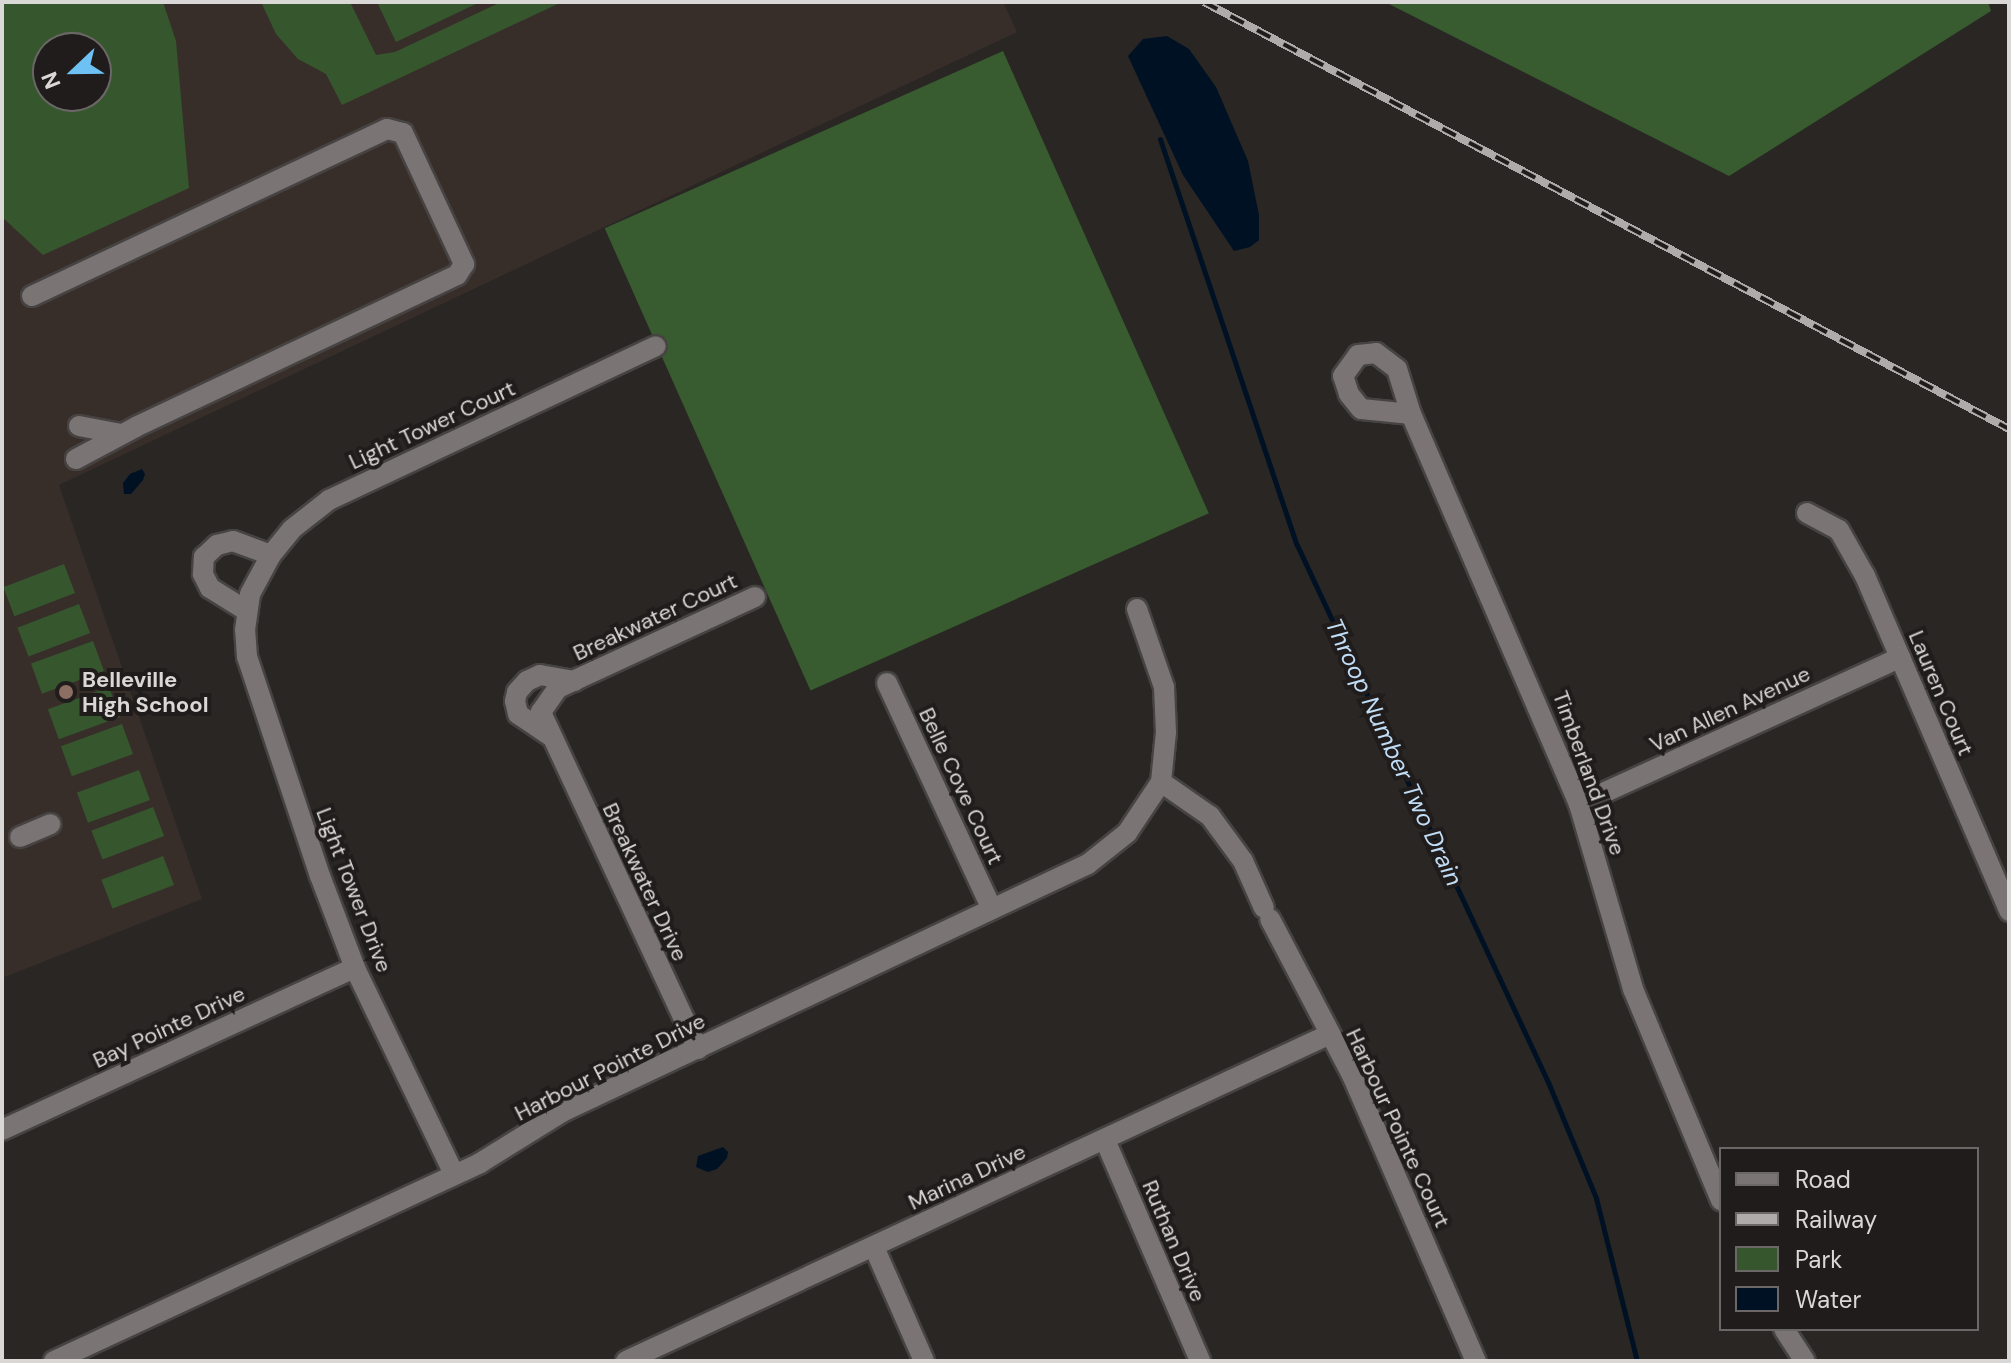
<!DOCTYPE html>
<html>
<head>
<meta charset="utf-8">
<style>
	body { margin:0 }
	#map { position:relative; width:2011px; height:1363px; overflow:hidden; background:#292624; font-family:"DM Sans",sans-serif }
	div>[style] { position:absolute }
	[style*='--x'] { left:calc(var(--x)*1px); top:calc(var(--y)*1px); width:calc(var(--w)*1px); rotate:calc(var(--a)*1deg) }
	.built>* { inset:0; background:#372e2a }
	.green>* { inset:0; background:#36562e; transform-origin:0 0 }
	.forest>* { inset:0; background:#385c2f; transform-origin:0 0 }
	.water>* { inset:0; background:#001124 }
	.stream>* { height:5px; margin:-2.5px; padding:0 2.5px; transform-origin:2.5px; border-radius:2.5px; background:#001124 }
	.roads { filter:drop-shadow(2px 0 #464342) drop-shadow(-2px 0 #464342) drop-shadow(0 2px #464342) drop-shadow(0 -2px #464342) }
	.minor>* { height:20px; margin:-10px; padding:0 10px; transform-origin:10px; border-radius:10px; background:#7a7574 }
	.rail>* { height:8px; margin-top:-4px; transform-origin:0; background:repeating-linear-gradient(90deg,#201c1b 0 15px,#aeabaa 0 30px); box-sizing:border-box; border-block:2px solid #aeabaa }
	.dots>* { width:22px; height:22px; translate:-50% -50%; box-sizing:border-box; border:4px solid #201c1b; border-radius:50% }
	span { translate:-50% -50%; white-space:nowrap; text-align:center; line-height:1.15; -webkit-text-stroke:8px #201c1b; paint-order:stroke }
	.street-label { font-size:22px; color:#dad8d7 }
	.poi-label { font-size:22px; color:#dad8d7; font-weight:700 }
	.left { translate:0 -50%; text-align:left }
	.water-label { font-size:24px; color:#c1dcf5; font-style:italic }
	.frame { position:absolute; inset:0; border:4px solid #dad8d7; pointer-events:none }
	.legend { position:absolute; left:1719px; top:1147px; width:260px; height:184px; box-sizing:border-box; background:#201c1b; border:2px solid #6a6766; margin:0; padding:10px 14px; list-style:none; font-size:24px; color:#dad8d7 }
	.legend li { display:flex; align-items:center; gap:16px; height:40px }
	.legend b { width:40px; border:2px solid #6a6766 }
	.north { position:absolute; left:32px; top:32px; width:80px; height:80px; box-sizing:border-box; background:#201c1b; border:2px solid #6a6766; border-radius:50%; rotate:248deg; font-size:22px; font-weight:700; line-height:32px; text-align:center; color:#dad8d7 }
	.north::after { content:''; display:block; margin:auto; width:28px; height:36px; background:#6dc2f3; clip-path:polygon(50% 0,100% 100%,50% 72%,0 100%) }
</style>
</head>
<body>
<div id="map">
	<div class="built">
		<div style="clip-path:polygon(evenodd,2px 2px,1003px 2px,1017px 32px,59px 485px,202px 899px,2px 978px,2px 2px,48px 48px,96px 48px,96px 96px,48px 96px,48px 48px)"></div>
	</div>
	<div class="green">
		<div style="clip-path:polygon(evenodd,2px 2px,163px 2px,176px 41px,189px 188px,43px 255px,2px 217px,2px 2px,96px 48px,96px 96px,48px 96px,48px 48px,96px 48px)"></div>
		<div style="clip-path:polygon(261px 2px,350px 2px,376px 55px,395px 52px,501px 2px,562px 2px,342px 105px,326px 74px,298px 59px,276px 34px)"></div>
		<div style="clip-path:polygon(377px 2px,480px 2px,396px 42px)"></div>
		<div style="left:64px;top:564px;width:31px;height:65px;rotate:69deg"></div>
		<div style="left:79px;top:604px;width:31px;height:66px;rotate:69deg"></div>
		<div style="left:93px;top:641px;width:32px;height:66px;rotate:70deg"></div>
		<div style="left:109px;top:687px;width:32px;height:65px;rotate:70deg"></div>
		<div style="left:122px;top:724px;width:32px;height:65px;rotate:70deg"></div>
		<div style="left:139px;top:770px;width:32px;height:66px;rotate:70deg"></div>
		<div style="left:153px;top:807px;width:31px;height:66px;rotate:69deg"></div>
		<div style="left:163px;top:856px;width:31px;height:66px;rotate:69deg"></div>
	</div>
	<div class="forest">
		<div style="clip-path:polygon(1385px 2px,1988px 2px,1991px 11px,1729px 176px)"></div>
		<div style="left:1003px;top:51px;width:506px;height:436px;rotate:66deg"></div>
	</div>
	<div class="water">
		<div style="clip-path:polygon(1167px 36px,1189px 49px,1216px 87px,1248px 161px,1259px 215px,1259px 240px,1250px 247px,1234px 251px,1183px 175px,1128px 56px,1143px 39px)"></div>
		<div style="clip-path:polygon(142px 469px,145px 474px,143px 480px,131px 494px,124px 494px,123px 483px,130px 474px)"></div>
		<div style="clip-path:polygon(723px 1147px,728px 1152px,727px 1158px,717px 1169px,708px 1172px,696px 1167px,698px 1156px)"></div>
	</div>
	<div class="stream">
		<div style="--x:1160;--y:139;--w:428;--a:71.4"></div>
		<div style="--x:1297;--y:545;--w:593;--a:64.95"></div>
		<div style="--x:1548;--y:1082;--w:126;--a:67.5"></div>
		<div style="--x:1596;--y:1198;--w:168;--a:75.9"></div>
	</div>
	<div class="roads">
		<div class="minor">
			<div style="--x:32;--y:296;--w:392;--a:-25.2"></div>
			<div style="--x:387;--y:129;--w:16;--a:14"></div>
			<div style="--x:403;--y:133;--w:145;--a:65"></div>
			<div style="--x:464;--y:264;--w:13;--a:122"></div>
			<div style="--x:457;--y:275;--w:355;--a:154.7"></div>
			<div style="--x:136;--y:427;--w:68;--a:151.9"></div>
			<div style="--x:1411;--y:414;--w:50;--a:-174.3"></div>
			<div style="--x:1361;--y:409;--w:19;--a:-129"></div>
			<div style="--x:1349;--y:394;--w:19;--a:-108"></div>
			<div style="--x:1343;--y:376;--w:26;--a:-54"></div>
			<div style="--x:1358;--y:355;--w:18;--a:-6"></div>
			<div style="--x:1376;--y:353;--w:26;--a:37"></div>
			<div style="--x:1397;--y:369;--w:47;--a:72.7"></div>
			<div style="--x:1411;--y:414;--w:425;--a:66.7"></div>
			<div style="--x:1579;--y:804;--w:193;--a:73.7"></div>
			<div style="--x:1633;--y:989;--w:229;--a:67.4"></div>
			<div style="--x:79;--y:426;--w:43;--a:10.8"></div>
			<div style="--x:1807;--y:513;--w:36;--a:28"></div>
			<div style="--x:1839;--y:530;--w:53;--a:60.5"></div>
			<div style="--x:1865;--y:576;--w:365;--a:66.7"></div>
			<div style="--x:1137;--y:609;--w:83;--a:70.9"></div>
			<div style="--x:1164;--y:687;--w:45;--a:87.5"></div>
			<div style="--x:1166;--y:732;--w:50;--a:95.7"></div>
			<div style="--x:1161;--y:782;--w:60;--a:34.8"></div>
			<div style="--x:1210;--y:816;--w:56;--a:53.7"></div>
			<div style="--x:1243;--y:861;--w:51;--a:65.9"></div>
			<div style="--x:247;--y:611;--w:44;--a:-148.1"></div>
			<div style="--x:210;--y:588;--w:16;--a:-117"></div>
			<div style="--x:203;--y:574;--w:17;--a:-87"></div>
			<div style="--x:204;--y:557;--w:18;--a:-43"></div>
			<div style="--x:217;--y:545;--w:16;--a:-14"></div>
			<div style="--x:233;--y:541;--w:40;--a:20.2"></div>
			<div style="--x:887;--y:683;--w:249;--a:65.1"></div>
			<div style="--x:549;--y:735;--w:37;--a:-146"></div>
			<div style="--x:518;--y:714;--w:13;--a:-103"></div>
			<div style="--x:515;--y:701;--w:9;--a:-77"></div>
			<div style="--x:517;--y:692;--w:15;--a:-48"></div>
			<div style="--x:527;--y:681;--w:14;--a:-25"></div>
			<div style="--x:540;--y:675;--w:35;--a:10"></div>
			<div style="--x:1579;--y:804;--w:353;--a:-24.5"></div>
			<div style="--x:20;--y:837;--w:33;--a:-23"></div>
			<div style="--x:1270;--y:919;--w:176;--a:62.3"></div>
			<div style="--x:1352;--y:1075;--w:312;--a:66.6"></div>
			<div style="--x:698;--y:1049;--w:372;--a:-115"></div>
			<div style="--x:541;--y:712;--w:29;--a:-55"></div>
			<div style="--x:558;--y:688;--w:217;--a:-24.8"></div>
			<div style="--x:2;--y:1130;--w:388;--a:-24.7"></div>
			<div style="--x:1105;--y:1140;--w:241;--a:66.7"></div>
			<div style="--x:454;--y:1174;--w:229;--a:-115.7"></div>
			<div style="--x:355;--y:968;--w:98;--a:-110.8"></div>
			<div style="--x:320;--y:876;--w:231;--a:-108.4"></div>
			<div style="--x:247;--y:657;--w:27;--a:-94"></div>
			<div style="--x:245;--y:630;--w:36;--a:-82"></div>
			<div style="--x:250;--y:594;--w:44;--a:-61.7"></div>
			<div style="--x:271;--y:555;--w:33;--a:-51"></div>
			<div style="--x:292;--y:529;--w:47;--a:-38.1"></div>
			<div style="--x:329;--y:500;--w:361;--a:-25.2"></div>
			<div style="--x:874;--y:1247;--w:124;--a:66.3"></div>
			<div style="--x:1784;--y:1329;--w:38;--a:57"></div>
			<div style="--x:54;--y:1361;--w:470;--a:-24.9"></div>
			<div style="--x:480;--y:1163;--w:99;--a:-31.8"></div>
			<div style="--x:564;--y:1111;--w:579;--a:-25.24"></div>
			<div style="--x:1088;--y:864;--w:50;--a:-38.5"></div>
			<div style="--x:1127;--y:833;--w:61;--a:-56.3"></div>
			<div style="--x:626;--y:1361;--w:774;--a:-24.91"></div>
		</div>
	</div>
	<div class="rail">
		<div style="--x:1204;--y:2;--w:911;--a:27.94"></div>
	</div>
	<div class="dots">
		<div style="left:66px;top:692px;background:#8d6e63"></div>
	</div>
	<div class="street-label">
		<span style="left:432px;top:425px;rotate:-25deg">Light Tower Court</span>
		<span style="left:655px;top:617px;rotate:-25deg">Breakwater Court</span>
		<span style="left:1941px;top:693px;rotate:67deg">Lauren Court</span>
		<span style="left:1730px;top:709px;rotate:-25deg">Van Allen Avenue</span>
		<span style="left:1589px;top:773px;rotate:70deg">Timberland Drive</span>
		<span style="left:961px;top:786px;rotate:65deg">Belle Cove Court</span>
		<span style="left:645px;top:882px;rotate:65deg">Breakwater Drive</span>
		<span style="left:354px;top:890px;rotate:69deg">Light Tower Drive</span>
		<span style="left:169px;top:1027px;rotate:-25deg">Bay Pointe Drive</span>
		<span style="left:610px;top:1067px;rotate:-27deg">Harbour Pointe Drive</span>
		<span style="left:1398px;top:1128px;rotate:65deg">Harbour Pointe Court</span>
		<span style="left:967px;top:1177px;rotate:-25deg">Marina Drive</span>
		<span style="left:1174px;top:1241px;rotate:67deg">Ruthan Drive</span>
	</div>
	<div class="poi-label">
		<span class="left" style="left:82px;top:692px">Belleville<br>High School</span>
	</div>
	<div class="water-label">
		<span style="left:1394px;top:752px;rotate:65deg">Throop Number Two Drain</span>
	</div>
	<div class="frame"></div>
	<ul class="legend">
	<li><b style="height:10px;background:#7a7574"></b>Road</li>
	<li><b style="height:10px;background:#aeabaa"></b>Railway</li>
	<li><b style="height:22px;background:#36562e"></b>Park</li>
	<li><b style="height:22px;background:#001124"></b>Water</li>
	</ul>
	<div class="north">N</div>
</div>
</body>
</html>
